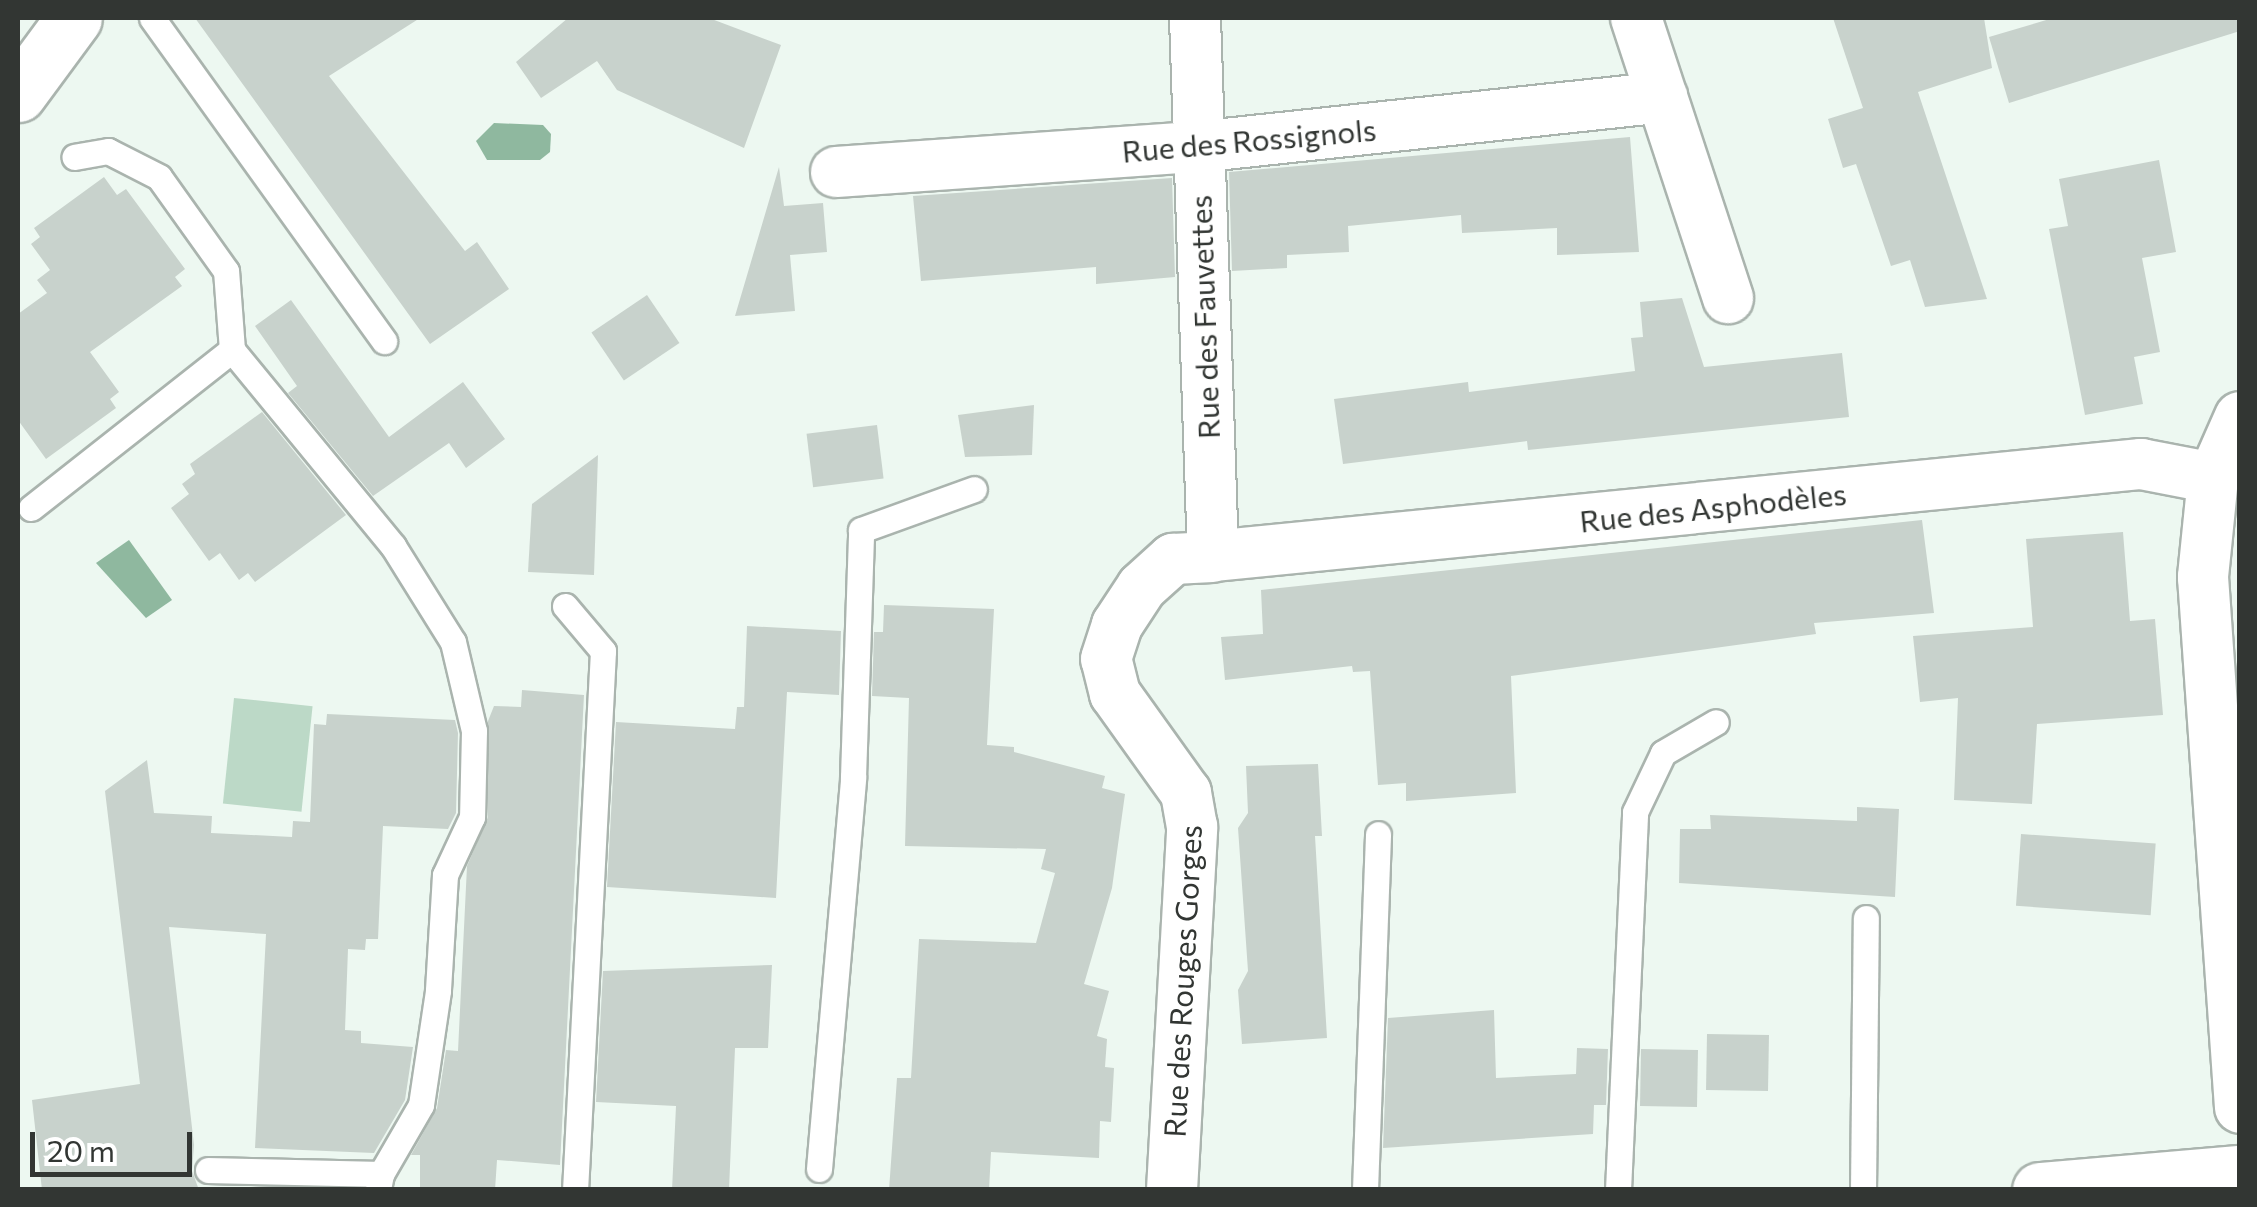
<!DOCTYPE html>
<html>
<head>
<meta charset="utf-8">
<style>
	body { margin:0 }
	#map { position:relative; width:2257px; height:1207px; overflow:hidden; background:#edf8f1; font-family:Commissioner,sans-serif }
	div>[style] { position:absolute }
	[style*='--x'] { left:calc(var(--x)*1px); top:calc(var(--y)*1px); width:calc(var(--w)*1px); rotate:calc(var(--a)*1deg) }
	.green>* { inset:0; background:#bcd9c7; transform-origin:0 0 }
	.water>* { inset:0; background:#8fb89f }
	.building>* { inset:0; background:#c8d2cc; transform-origin:0 0 }
	.roads { filter:drop-shadow(2px 0 #aab4ae) drop-shadow(-2px 0 #aab4ae) drop-shadow(0 2px #aab4ae) drop-shadow(0 -2px #aab4ae) }
	.service>* { height:25px; margin:-12.5px; padding:0 12.5px; transform-origin:12.5px; border-radius:12.5px; background:#fff }
	.minor>* { height:50px; margin:-25px; padding:0 25px; transform-origin:25px; border-radius:25px; background:#fff }
	.tertiary>* { height:55px; margin:-27.5px; padding:0 27.5px; transform-origin:27.5px; border-radius:27.5px; background:#fff }
	span { translate:-50% -50%; white-space:nowrap; text-align:center; line-height:1.15; -webkit-text-stroke:9px #fff; paint-order:stroke }
	.street-label { font-size:30px; color:#323633 }
	.frame { position:absolute; inset:0; border:20px solid #323633; pointer-events:none }
	.scale { position:absolute; left:30px; top:1132px; width:162px; height:45px; box-sizing:border-box; border:5px solid #323633; border-top:0; padding-left:12px; font-size:30px; line-height:35px; white-space:nowrap; color:#323633; -webkit-text-stroke:8px #fff; paint-order:stroke }
</style>
</head>
<body>
<div id="map">
	<div class="green">
		<div style="left:234px;top:698px;width:79px;height:106px;rotate:6deg"></div>
	</div>
	<div class="water">
		<div style="clip-path:polygon(494px 123px,543px 125px,551px 134px,550px 152px,540px 160px,487px 160px,476px 141px)"></div>
		<div style="clip-path:polygon(129px 540px,172px 600px,146px 618px,96px 563px)"></div>
	</div>
	<div class="building">
		<div style="clip-path:polygon(195px 18px,420px 18px,329px 76px,465px 251px,477px 242px,509px 289px,430px 344px)"></div>
		<div style="clip-path:polygon(568px 18px,709px 18px,781px 45px,744px 148px,617px 90px,597px 61px,541px 98px,516px 62px)"></div>
		<div style="clip-path:polygon(1833px 18px,1984px 18px,1992px 68px,1918px 92px,1987px 299px,1925px 307px,1910px 260px,1891px 266px,1856px 164px,1843px 168px,1828px 119px,1863px 108px)"></div>
		<div style="clip-path:polygon(2053px 18px,2240px 18px,2240px 31px,2009px 103px,1989px 37px)"></div>
		<div style="clip-path:polygon(1630px 137px,1639px 252px,1557px 255px,1557px 228px,1462px 233px,1461px 215px,1348px 226px,1349px 252px,1287px 255px,1287px 268px,1232px 271px,1229px 172px)"></div>
		<div style="clip-path:polygon(2159px 160px,2176px 252px,2142px 258px,2160px 352px,2134px 357px,2143px 404px,2085px 415px,2049px 229px,2068px 226px,2059px 179px)"></div>
		<div style="clip-path:polygon(779px 167px,784px 206px,823px 203px,827px 252px,790px 255px,795px 311px,735px 316px)"></div>
		<div style="clip-path:polygon(104px 177px,117px 195px,126px 189px,185px 269px,175px 277px,182px 286px,90px 352px,119px 392px,110px 399px,116px 408px,46px 459px,18px 420px,18px 314px,47px 293px,37px 280px,50px 270px,31px 244px,40px 237px,34px 228px)"></div>
		<div style="clip-path:polygon(1172px 178px,1175px 277px,1096px 284px,1096px 267px,921px 281px,913px 196px)"></div>
		<div style="left:647px;top:295px;width:58px;height:67px;rotate:56deg"></div>
		<div style="clip-path:polygon(1682px 298px,1704px 367px,1842px 353px,1849px 417px,1528px 450px,1527px 441px,1343px 464px,1334px 399px,1468px 382px,1469px 392px,1635px 371px,1631px 338px,1643px 337px,1640px 302px)"></div>
		<div style="clip-path:polygon(291px 300px,389px 437px,463px 382px,505px 439px,466px 468px,449px 443px,373px 496px,288px 393px,297px 386px,255px 326px)"></div>
		<div style="clip-path:polygon(1034px 405px,1032px 455px,965px 457px,958px 415px)"></div>
		<div style="clip-path:polygon(262px 412px,346px 515px,255px 582px,248px 573px,239px 580px,220px 553px,209px 561px,171px 508px,189px 494px,182px 484px,195px 474px,190px 464px)"></div>
		<div style="left:877px;top:425px;width:54px;height:71px;rotate:83deg"></div>
		<div style="clip-path:polygon(598px 455px,594px 575px,528px 572px,532px 504px)"></div>
		<div style="clip-path:polygon(1922px 520px,1934px 613px,1814px 623px,1816px 634px,1511px 676px,1516px 793px,1406px 801px,1406px 783px,1378px 785px,1370px 671px,1353px 672px,1352px 666px,1225px 680px,1221px 637px,1263px 634px,1261px 590px)"></div>
		<div style="clip-path:polygon(2123px 532px,2130px 621px,2155px 619px,2163px 715px,2037px 724px,2032px 804px,1954px 800px,1958px 698px,1920px 702px,1913px 636px,2033px 627px,2026px 539px)"></div>
		<div style="clip-path:polygon(884px 605px,994px 609px,987px 745px,1014px 747px,1014px 752px,1105px 776px,1102px 788px,1125px 794px,1112px 888px,1084px 984px,1109px 991px,1097px 1036px,1107px 1039px,1105px 1067px,1114px 1068px,1111px 1122px,1100px 1121px,1099px 1158px,991px 1152px,989px 1190px,889px 1190px,897px 1078px,911px 1078px,919px 939px,1036px 943px,1055px 873px,1041px 869px,1046px 849px,905px 846px,909px 698px,872px 696px,874px 632px,883px 632px)"></div>
		<div style="clip-path:polygon(747px 626px,841px 631px,839px 695px,787px 692px,776px 898px,607px 887px,616px 722px,735px 729px,737px 707px,744px 707px)"></div>
		<div style="clip-path:polygon(522px 690px,584px 695px,560px 1165px,497px 1160px,495px 1190px,420px 1190px,420px 1155px,411px 1155px,437px 1108px,446px 1050px,458px 1051px,467px 866px,488px 817px,488px 721px,494px 706px,521px 707px)"></div>
		<div style="clip-path:polygon(327px 714px,455px 720px,458px 733px,456px 813px,448px 829px,383px 826px,378px 939px,366px 939px,365px 950px,348px 949px,345px 1030px,361px 1031px,361px 1043px,413px 1047px,405px 1100px,374px 1153px,255px 1148px,266px 934px,169px 927px,194px 1145px,192px 1171px,199px 1190px,42px 1190px,32px 1100px,140px 1084px,105px 791px,147px 760px,154px 813px,212px 816px,211px 833px,292px 837px,293px 821px,310px 822px,314px 724px,326px 725px)"></div>
		<div style="clip-path:polygon(1318px 764px,1322px 836px,1315px 836px,1327px 1038px,1242px 1044px,1238px 990px,1248px 971px,1238px 828px,1248px 813px,1246px 766px)"></div>
		<div style="clip-path:polygon(1857px 807px,1899px 809px,1895px 897px,1679px 883px,1680px 829px,1711px 829px,1710px 815px,1857px 821px)"></div>
		<div style="left:2021px;top:834px;width:135px;height:72px;rotate:4deg"></div>
		<div style="clip-path:polygon(772px 965px,768px 1048px,735px 1048px,729px 1190px,672px 1190px,676px 1106px,596px 1102px,603px 971px)"></div>
		<div style="clip-path:polygon(1494px 1010px,1496px 1078px,1576px 1074px,1577px 1048px,1608px 1049px,1606px 1105px,1594px 1105px,1593px 1134px,1383px 1148px,1388px 1018px)"></div>
		<div style="left:1707px;top:1034px;width:62px;height:56px;rotate:1deg"></div>
		<div style="left:1641px;top:1049px;width:57px;height:57px;rotate:1deg"></div>
	</div>
	<div class="roads">
		<div class="service">
			<div style="--x:152;--y:18;--w:398;--a:54.3"></div>
			<div style="--x:232;--y:350;--w:254;--a:50.6"></div>
			<div style="--x:393;--y:546;--w:113;--a:58"></div>
			<div style="--x:453;--y:642;--w:91;--a:76.7"></div>
			<div style="--x:474;--y:731;--w:86;--a:91.3"></div>
			<div style="--x:472;--y:817;--w:64;--a:115"></div>
			<div style="--x:445;--y:875;--w:116;--a:93.5"></div>
			<div style="--x:438;--y:991;--w:115;--a:98.5"></div>
			<div style="--x:421;--y:1105;--w:80;--a:120.1"></div>
			<div style="--x:381;--y:1174;--w:16;--a:101"></div>
			<div style="--x:31;--y:508;--w:256;--a:-38.2"></div>
			<div style="--x:232;--y:350;--w:79;--a:-94.3"></div>
			<div style="--x:226;--y:271;--w:115;--a:-125.5"></div>
			<div style="--x:159;--y:177;--w:57;--a:-153"></div>
			<div style="--x:108;--y:151;--w:34;--a:170"></div>
			<div style="--x:565;--y:606;--w:59;--a:49.8"></div>
			<div style="--x:603;--y:651;--w:540;--a:92.97"></div>
			<div style="--x:819;--y:1169;--w:393;--a:-85"></div>
			<div style="--x:853;--y:777;--w:247;--a:-88.1"></div>
			<div style="--x:861;--y:530;--w:120;--a:-19.9"></div>
			<div style="--x:208;--y:1170;--w:173;--a:1.3"></div>
			<div style="--x:1365;--y:1190;--w:356;--a:-87.9"></div>
			<div style="--x:1618;--y:1190;--w:378;--a:-87.4"></div>
			<div style="--x:1635;--y:812;--w:65;--a:-64.6"></div>
			<div style="--x:1663;--y:753;--w:61;--a:-30.3"></div>
			<div style="--x:1863;--y:1190;--w:272;--a:-89.4"></div>
		</div>
		<div class="minor">
			<div style="--x:1195;--y:18;--w:538;--a:88.08"></div>
			<div style="--x:1213;--y:556;--w:933;--a:-5.66"></div>
			<div style="--x:2141;--y:464;--w:73;--a:11"></div>
			<div style="--x:1636;--y:18;--w:295;--a:71.8"></div>
			<div style="--x:836;--y:172;--w:362;--a:-4"></div>
			<div style="--x:1197;--y:147;--w:468;--a:-6.1"></div>
			<div style="--x:2240;--y:417;--w:67;--a:113.9"></div>
			<div style="--x:2213;--y:478;--w:100;--a:95.8"></div>
			<div style="--x:2203;--y:577;--w:532;--a:86.01"></div>
			<div style="--x:1172;--y:1190;--w:364;--a:-86.8"></div>
			<div style="--x:1192;--y:827;--w:35;--a:-100"></div>
			<div style="--x:1186;--y:793;--w:122;--a:-125.6"></div>
			<div style="--x:1115;--y:694;--w:36;--a:-104"></div>
			<div style="--x:1106;--y:659;--w:36;--a:-72"></div>
			<div style="--x:1117;--y:625;--w:45;--a:-56.7"></div>
			<div style="--x:1142;--y:587;--w:42;--a:-42.1"></div>
			<div style="--x:1173;--y:559;--w:39;--a:-3"></div>
		</div>
		<div class="tertiary">
			<div style="--x:18;--y:94;--w:94;--a:-53.6"></div>
			<div style="--x:2040;--y:1190;--w:201;--a:-4.9"></div>
		</div>
	</div>
	<div class="street-label">
		<span style="left:1249px;top:140px;rotate:-5deg">Rue des Rossignols</span>
		<span style="left:1204px;top:317px;rotate:-92deg">Rue des Fauvettes</span>
		<span style="left:1713px;top:507px;rotate:-6deg">Rue des Asphodèles</span>
		<span style="left:1182px;top:981px;rotate:-87deg">Rue des Rouges Gorges</span>
	</div>
	<div class="frame"></div>
	<div class="scale">20 m</div>
</div>
</body>
</html>
